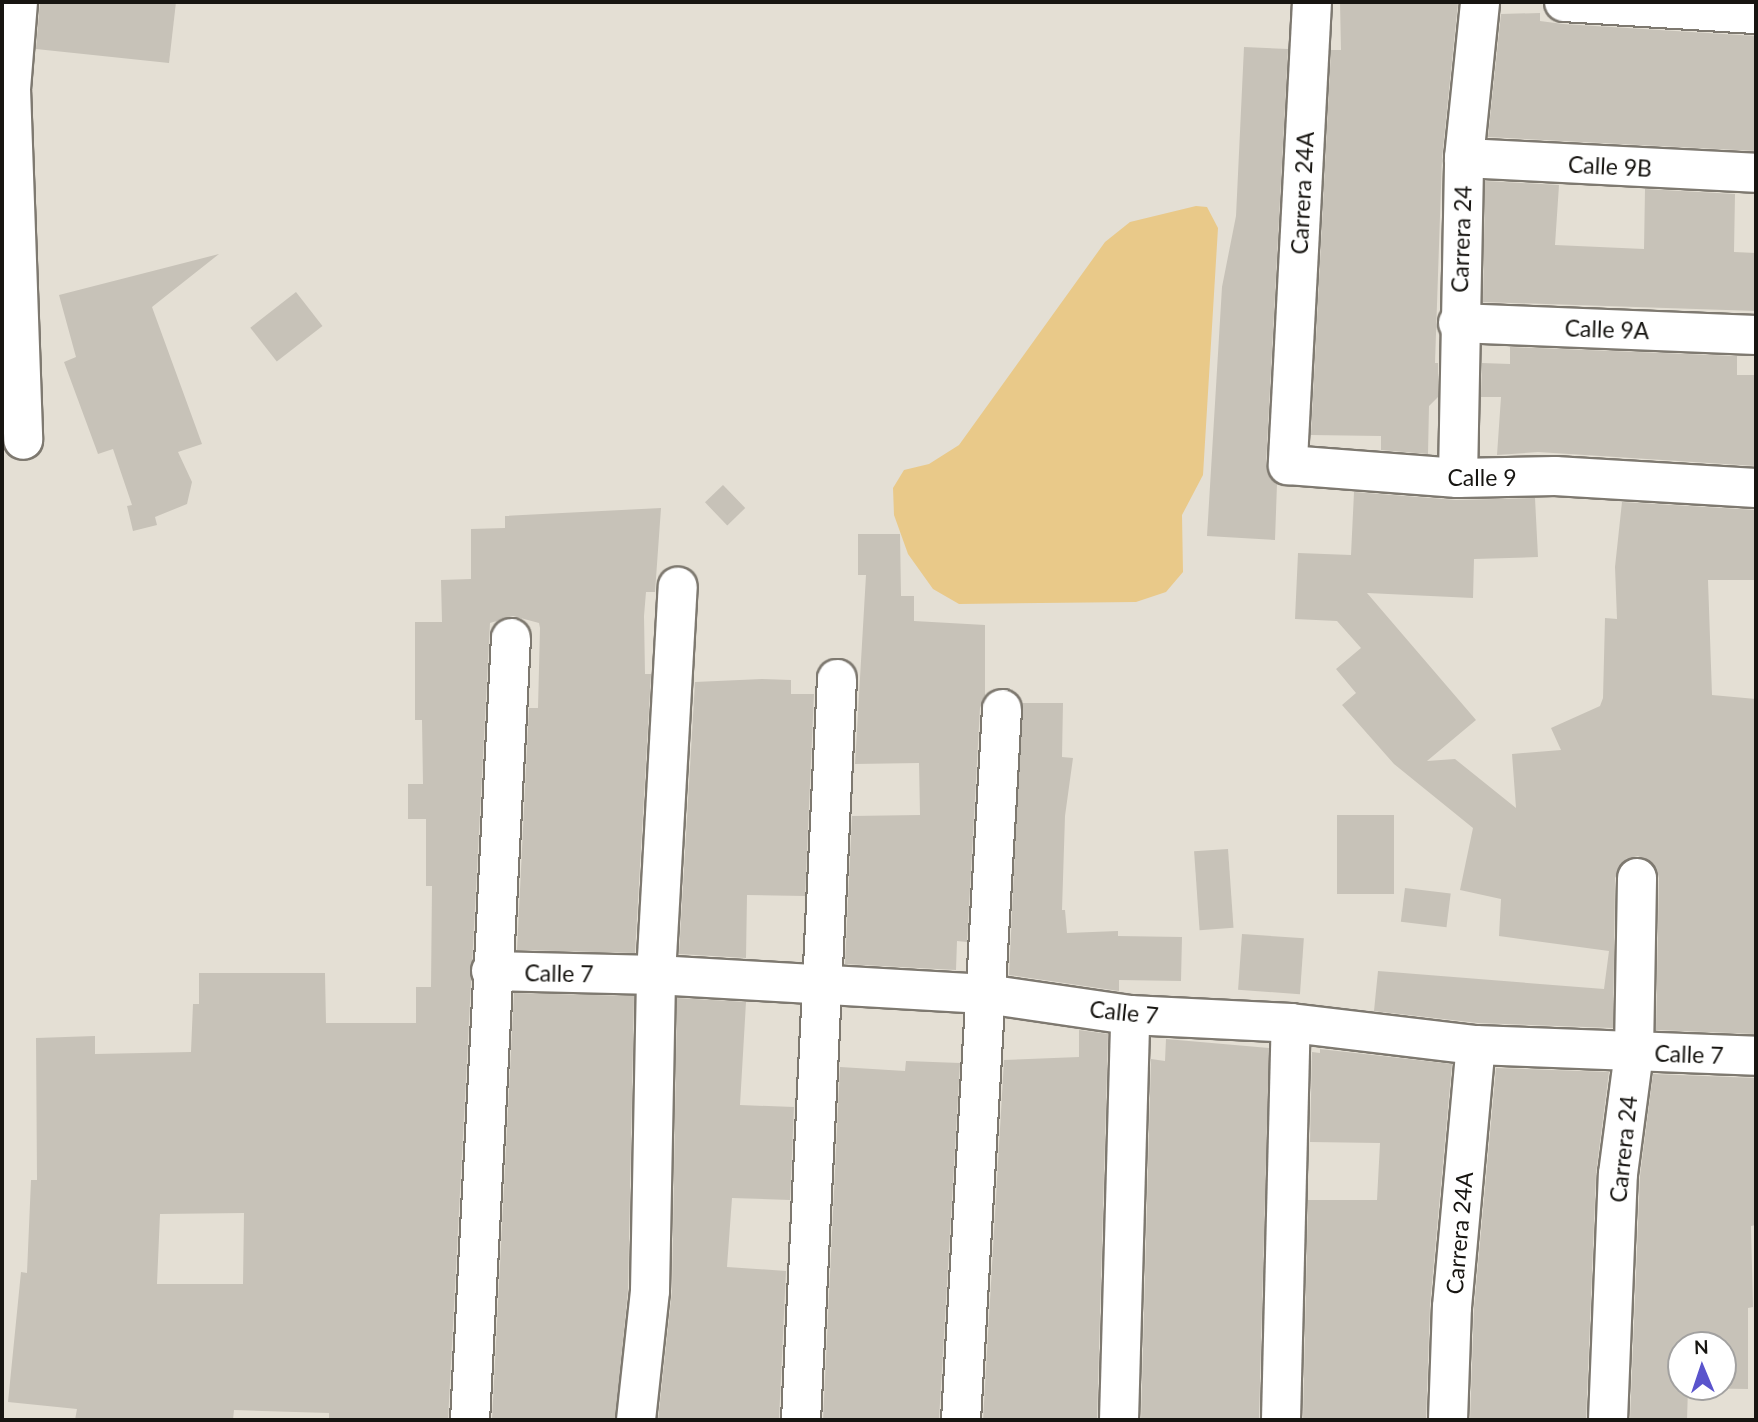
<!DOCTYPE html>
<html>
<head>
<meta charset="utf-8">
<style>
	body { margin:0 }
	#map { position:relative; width:1758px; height:1422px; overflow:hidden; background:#e4dfd4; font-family:Lato,sans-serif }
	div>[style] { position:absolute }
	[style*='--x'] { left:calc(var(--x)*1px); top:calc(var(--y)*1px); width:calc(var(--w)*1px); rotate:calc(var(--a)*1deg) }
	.green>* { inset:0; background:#e9c989 }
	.building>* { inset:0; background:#c7c2b8; transform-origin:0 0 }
	.roads { filter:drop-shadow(2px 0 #7e7970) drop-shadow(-2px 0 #7e7970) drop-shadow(0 2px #7e7970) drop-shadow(0 -2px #7e7970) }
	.minor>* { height:38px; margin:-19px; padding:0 19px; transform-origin:19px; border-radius:19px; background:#fff }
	span { translate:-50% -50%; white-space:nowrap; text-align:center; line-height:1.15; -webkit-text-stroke:7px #fff; paint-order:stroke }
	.street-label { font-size:23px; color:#171511 }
	.frame { position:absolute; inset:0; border:4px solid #171511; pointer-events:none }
	.north { position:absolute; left:1667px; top:1331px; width:70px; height:70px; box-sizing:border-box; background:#fff; border:2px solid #a2a1a0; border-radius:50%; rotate:358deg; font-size:19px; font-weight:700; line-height:28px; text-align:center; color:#171511 }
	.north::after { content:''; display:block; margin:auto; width:24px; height:32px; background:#5a54cc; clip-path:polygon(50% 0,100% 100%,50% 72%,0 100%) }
</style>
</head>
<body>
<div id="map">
	<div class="green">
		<div style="clip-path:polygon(1196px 206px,1207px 207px,1218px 228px,1203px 475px,1182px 515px,1183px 572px,1166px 592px,1136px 602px,959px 604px,933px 589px,908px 554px,894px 515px,893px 488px,904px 470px,929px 464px,959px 445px,1105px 242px,1130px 222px)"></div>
	</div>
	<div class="building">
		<div style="clip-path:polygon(40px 2px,176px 2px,169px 63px,36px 49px)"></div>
		<div style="clip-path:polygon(1340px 2px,1458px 3px,1442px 158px,1435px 363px,1438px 363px,1438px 397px,1429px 406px,1428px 454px,1381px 450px,1381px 436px,1311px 435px,1331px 50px,1341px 50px)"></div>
		<div style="clip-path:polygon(1540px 13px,1540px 21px,1563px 24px,1756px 36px,1756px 151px,1488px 137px,1501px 14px)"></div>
		<div style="clip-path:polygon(1244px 47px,1288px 49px,1266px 464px,1277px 484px,1275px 540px,1207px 536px,1222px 287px,1236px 216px)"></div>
		<div style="clip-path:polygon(1485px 181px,1559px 185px,1555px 245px,1644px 249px,1645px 189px,1735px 194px,1734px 252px,1756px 253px,1756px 311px,1483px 302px)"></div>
		<div style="clip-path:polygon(219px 254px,152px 307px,202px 444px,178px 452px,192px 482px,187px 504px,155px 517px,157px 525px,133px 531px,127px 506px,132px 505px,113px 449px,98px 454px,64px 362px,76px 357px,59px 295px)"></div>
		<div style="left:296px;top:292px;width:43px;height:58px;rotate:52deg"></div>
		<div style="clip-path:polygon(1510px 347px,1737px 356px,1737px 375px,1756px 375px,1756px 466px,1538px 452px,1497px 455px,1501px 397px,1481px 397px,1482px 363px,1510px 364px)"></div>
		<div style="left:723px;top:485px;width:32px;height:25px;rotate:46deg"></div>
		<div style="clip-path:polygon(1354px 492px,1456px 500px,1535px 498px,1538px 557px,1474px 559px,1473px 598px,1367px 593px,1476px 720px,1427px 761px,1455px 759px,1516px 808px,1512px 754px,1561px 750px,1551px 728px,1600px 706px,1603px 698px,1605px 618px,1617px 619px,1615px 567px,1622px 502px,1756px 510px,1756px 580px,1708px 580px,1712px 695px,1756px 699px,1756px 1034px,1656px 1030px,1659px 878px,1656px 867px,1638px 856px,1626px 859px,1615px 878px,1613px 1028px,1478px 1023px,1374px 1011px,1378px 971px,1604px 989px,1609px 951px,1499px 936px,1501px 899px,1460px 890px,1473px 828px,1394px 764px,1342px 705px,1356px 693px,1336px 669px,1361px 648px,1337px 621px,1295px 619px,1298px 553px,1351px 555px)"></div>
		<div style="clip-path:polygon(evenodd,661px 508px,655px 592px,646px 592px,644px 616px,645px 674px,651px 674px,635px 953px,517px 950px,529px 708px,538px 708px,540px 628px,539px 623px,513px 616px,490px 623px,448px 1420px,329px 1420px,329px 1413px,234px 1410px,233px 1420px,75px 1420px,77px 1409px,8px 1402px,21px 1272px,27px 1273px,31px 1180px,37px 1180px,36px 1038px,95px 1036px,95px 1054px,191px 1052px,193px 1004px,199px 1004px,199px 973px,325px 973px,326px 1023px,416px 1023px,416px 987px,431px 987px,432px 886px,426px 886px,426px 819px,408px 819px,408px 784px,423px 784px,422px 720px,415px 720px,415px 622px,442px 622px,441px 580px,471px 579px,471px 529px,505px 528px,505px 516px,661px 508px,244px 1213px,243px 1284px,157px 1284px,160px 1214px,244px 1213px)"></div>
		<div style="clip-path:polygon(858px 534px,900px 534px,901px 596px,914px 596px,914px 621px,985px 625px,985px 696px,980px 708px,967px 942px,957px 941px,956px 970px,845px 964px,852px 816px,920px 815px,919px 763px,855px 764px,866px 575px,858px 575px)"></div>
		<div style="clip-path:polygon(762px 679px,791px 680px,791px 694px,814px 694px,805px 896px,747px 895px,746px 958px,679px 954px,695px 682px)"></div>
		<div style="clip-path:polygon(1022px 703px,1063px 703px,1062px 757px,1073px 758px,1065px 816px,1062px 910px,1065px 910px,1067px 933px,1118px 931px,1118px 936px,1182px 937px,1181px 981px,1119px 980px,1119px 991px,1009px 975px)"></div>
		<div style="left:1337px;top:815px;width:57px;height:79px"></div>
		<div style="left:1228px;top:849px;width:79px;height:34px;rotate:86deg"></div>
		<div style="left:1405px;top:888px;width:46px;height:34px;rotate:7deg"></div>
		<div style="left:1242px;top:934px;width:62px;height:56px;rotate:4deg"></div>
		<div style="clip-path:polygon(514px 993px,634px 996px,628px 1290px,615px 1420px,492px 1420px)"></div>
		<div style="clip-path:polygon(677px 998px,746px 1002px,740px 1105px,794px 1107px,790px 1200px,732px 1198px,727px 1267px,786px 1271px,779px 1420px,658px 1420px,672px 1291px)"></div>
		<div style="clip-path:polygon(1079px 1030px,1108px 1034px,1097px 1420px,983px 1420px,1004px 1060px,1079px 1057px)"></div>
		<div style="clip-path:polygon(1166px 1039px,1269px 1048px,1259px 1419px,1141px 1420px,1151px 1059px,1165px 1061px)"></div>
		<div style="clip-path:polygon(1320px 1049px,1452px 1064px,1430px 1305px,1426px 1420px,1303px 1419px,1308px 1200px,1377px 1200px,1380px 1143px,1310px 1142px,1312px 1052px,1320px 1053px)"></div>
		<div style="clip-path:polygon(906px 1061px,960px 1063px,939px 1420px,823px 1420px,840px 1067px,905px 1071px)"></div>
		<div style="clip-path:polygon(1496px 1068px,1609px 1072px,1596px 1173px,1586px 1420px,1470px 1420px,1474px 1308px)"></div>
		<div style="clip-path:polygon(evenodd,1653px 1074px,1756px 1078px,1756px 1225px,1751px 1226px,1753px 1307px,1748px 1308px,1748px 1389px,1688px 1388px,1687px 1420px,1630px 1420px,1640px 1176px,1653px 1074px,1681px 1345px,1723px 1345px,1723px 1387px,1681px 1387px,1681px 1345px)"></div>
	</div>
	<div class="roads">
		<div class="minor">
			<div style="--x:18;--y:2;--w:87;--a:94.6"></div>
			<div style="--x:11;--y:89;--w:351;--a:88"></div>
			<div style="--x:1312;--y:2;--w:464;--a:93"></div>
			<div style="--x:1288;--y:465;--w:170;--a:4.4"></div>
			<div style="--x:1458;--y:478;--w:97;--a:-1.2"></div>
			<div style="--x:1555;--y:476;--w:201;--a:3.4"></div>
			<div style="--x:1564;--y:2;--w:192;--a:3.6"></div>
			<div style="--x:1464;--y:158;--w:292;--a:2.9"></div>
			<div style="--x:1458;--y:323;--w:298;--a:2.3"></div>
			<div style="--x:1458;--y:478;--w:320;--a:-88.9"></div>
			<div style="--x:1464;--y:158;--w:157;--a:-84.1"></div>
			<div style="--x:491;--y:971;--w:165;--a:1.4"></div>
			<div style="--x:656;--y:975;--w:331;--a:3.3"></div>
			<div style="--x:986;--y:994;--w:146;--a:8.3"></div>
			<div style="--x:1130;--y:1015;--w:161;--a:2.8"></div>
			<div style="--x:1291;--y:1023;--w:186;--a:6.8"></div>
			<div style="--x:1476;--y:1045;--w:280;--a:2.2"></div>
			<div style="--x:470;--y:1420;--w:783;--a:-87"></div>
			<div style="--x:636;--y:1420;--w:130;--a:-83.8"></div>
			<div style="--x:650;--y:1291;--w:316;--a:-88.9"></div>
			<div style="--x:656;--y:975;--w:389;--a:-86.8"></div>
			<div style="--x:801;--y:1420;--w:742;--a:-87.22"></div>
			<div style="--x:961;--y:1420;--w:712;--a:-86.7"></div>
			<div style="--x:1119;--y:1420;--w:405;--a:-88.4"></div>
			<div style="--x:1281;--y:1420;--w:397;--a:-88.6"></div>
			<div style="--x:1448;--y:1420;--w:113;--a:-88"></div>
			<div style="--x:1452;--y:1307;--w:263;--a:-84.8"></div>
			<div style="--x:1608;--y:1420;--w:246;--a:-87.7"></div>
			<div style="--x:1618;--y:1174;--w:123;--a:-82.5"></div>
			<div style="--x:1634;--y:1052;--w:174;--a:-89"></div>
		</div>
	</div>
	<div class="street-label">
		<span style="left:1610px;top:166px;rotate:3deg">Calle 9B</span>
		<span style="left:1302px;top:193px;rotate:-87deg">Carrera 24A</span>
		<span style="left:1461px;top:239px;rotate:-88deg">Carrera 24</span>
		<span style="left:1607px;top:329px;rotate:2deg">Calle 9A</span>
		<span style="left:1482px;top:477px">Calle 9</span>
		<span style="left:559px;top:973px;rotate:1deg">Calle 7</span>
		<span style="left:1124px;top:1012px;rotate:6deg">Calle 7</span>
		<span style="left:1689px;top:1054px;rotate:2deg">Calle 7</span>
		<span style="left:1623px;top:1149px;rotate:-84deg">Carrera 24</span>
		<span style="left:1459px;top:1233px;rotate:-85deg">Carrera 24A</span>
	</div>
	<div class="frame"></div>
	<div class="north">N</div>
</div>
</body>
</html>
